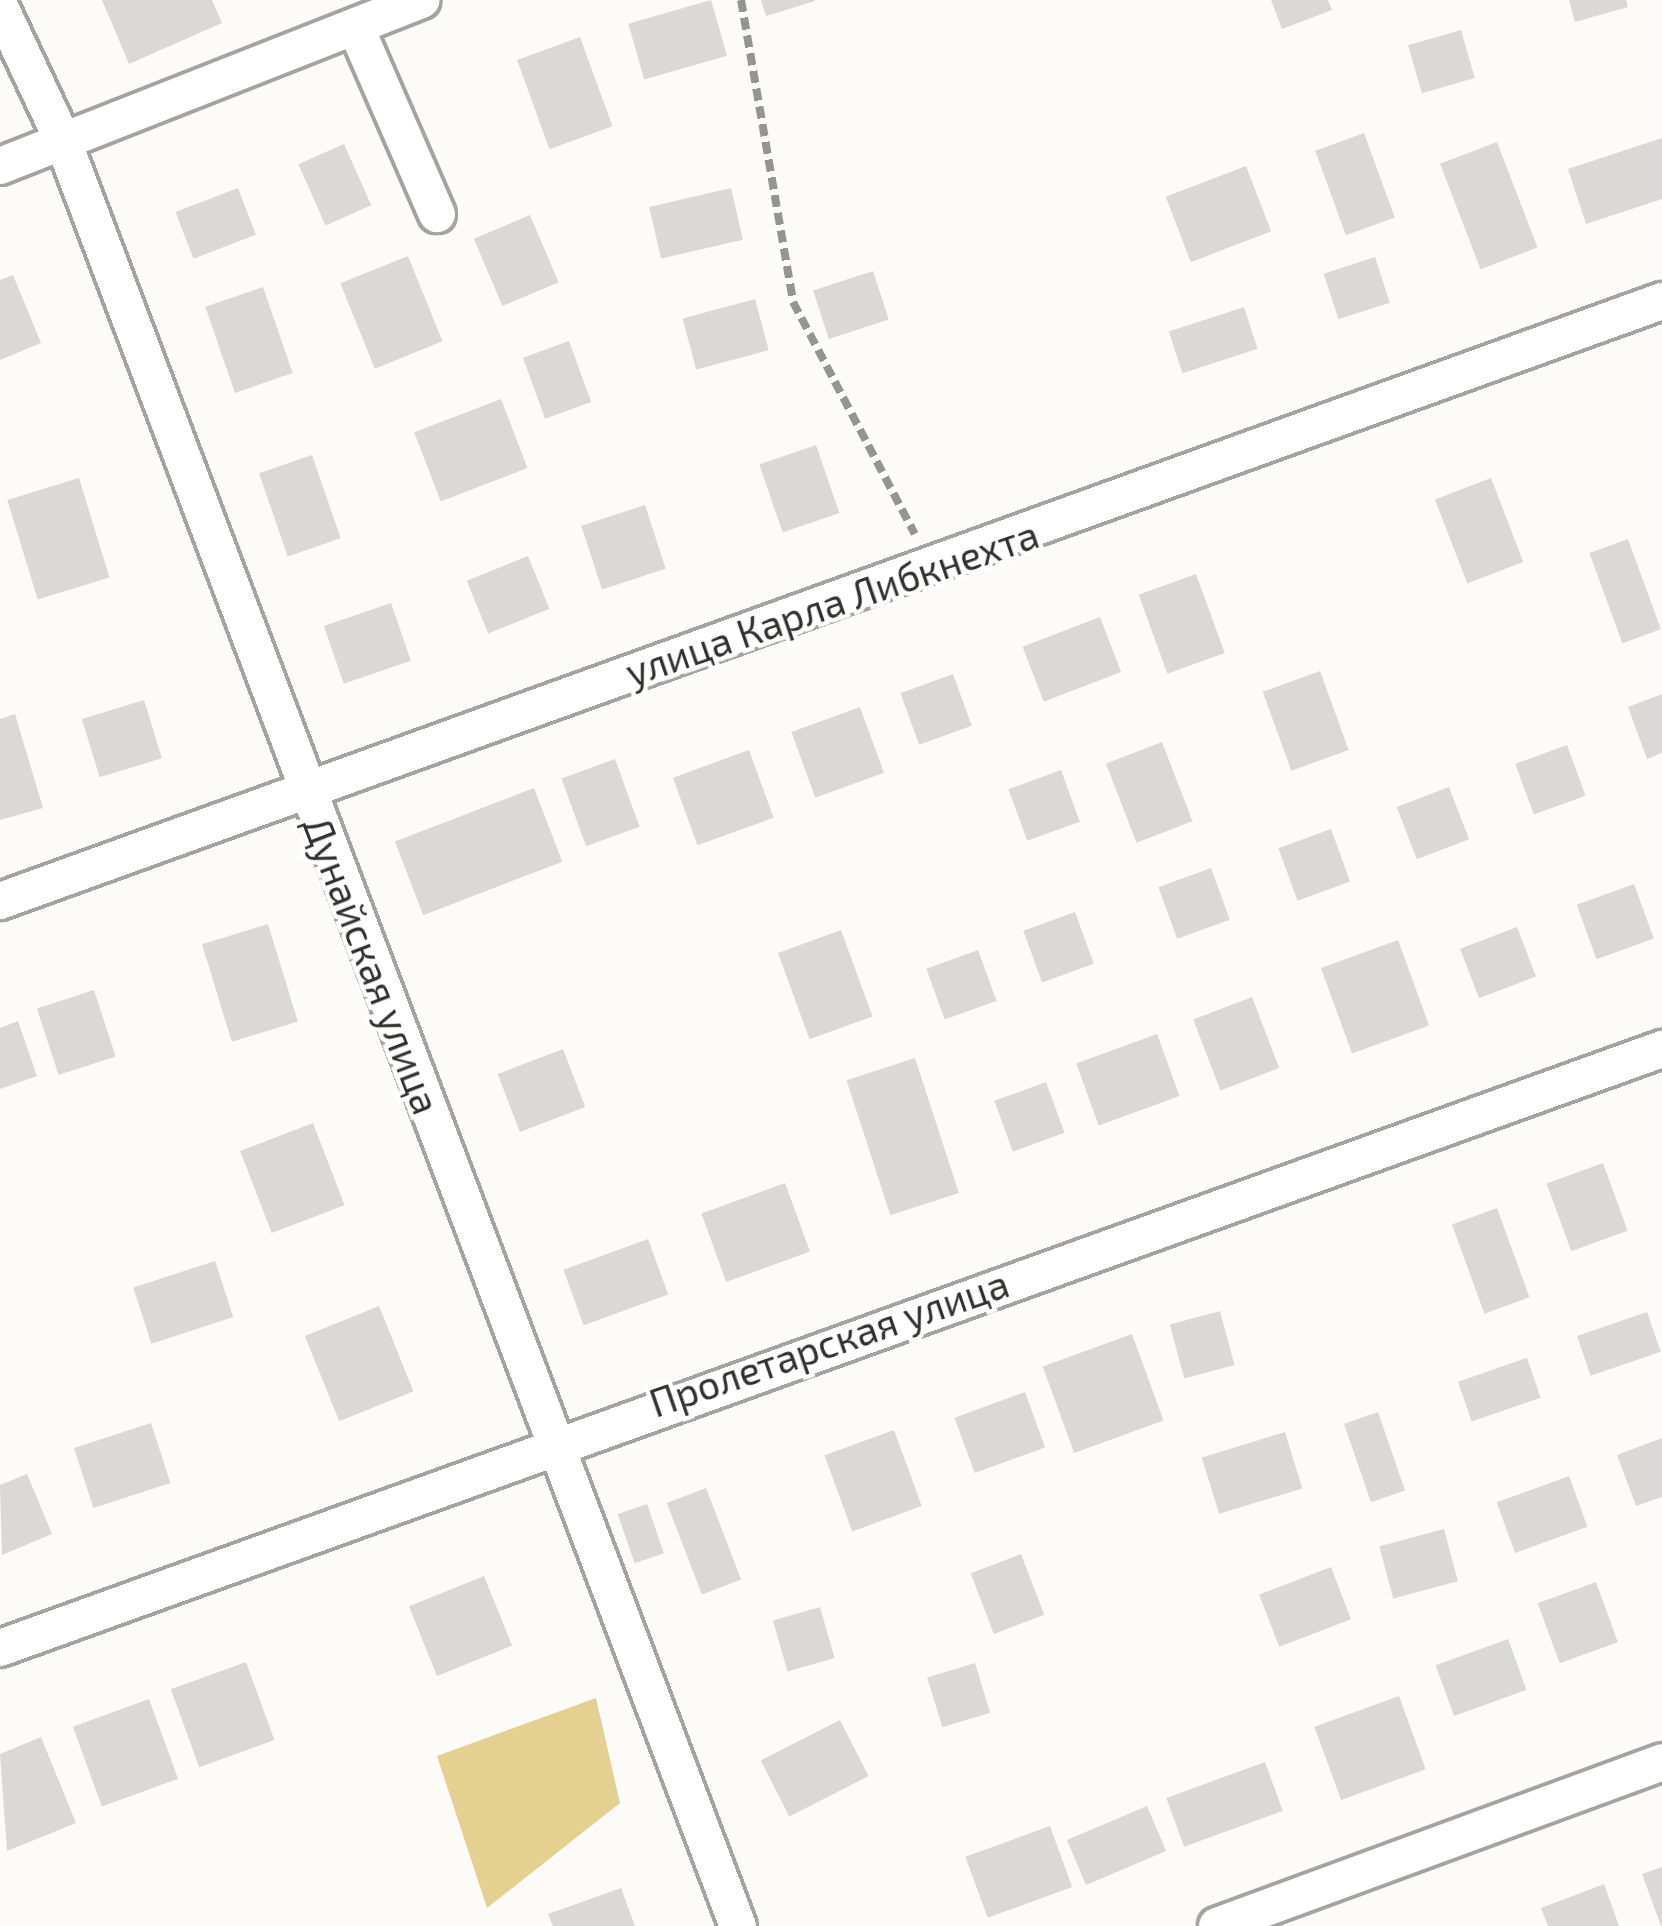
<!DOCTYPE html>
<html>
<head>
<meta charset="utf-8">
<style>
	body { margin:0 }
	#map { position:relative; width:1662px; height:1926px; overflow:hidden; background:#fcfbf7; font-family:"Exo 2",sans-serif }
	div>[style] { position:absolute }
	[style*='--x'] { left:calc(var(--x)*1px); top:calc(var(--y)*1px); width:calc(var(--w)*1px); rotate:calc(var(--a)*1deg) }
	.green>* { inset:0; background:#e4d091 }
	.building>* { inset:0; background:#dad9d6; transform-origin:0 0 }
	.path>* { height:8px; margin-top:-4px; transform-origin:0; background:repeating-linear-gradient(90deg,#959491 0 12px,transparent 0 18px) }
	.roads { filter:drop-shadow(3px 0 #a5a3a0) drop-shadow(-3px 0 #a5a3a0) drop-shadow(0 3px #a5a3a0) drop-shadow(0 -3px #a5a3a0) }
	.street>* { height:36px; margin:-18px; padding:0 18px; transform-origin:18px; border-radius:18px; background:#fff }
	span { translate:-50% -50%; white-space:nowrap; text-align:center; line-height:1.15; -webkit-text-stroke:9px #fff; paint-order:stroke }
	.street-label { font-size:39px; color:#31302f }
</style>
</head>
<body>
<div id="map">
	<div class="green">
		<div style="clip-path:polygon(596px 1698px,620px 1803px,487px 1908px,437px 1756px)"></div>
	</div>
	<div class="building">
		<div style="clip-path:polygon(102px 0,212px 0,222px 23px,129px 64px)"></div>
		<div style="left:711px;top:0;width:58px;height:86px;rotate:74deg"></div>
		<div style="clip-path:polygon(761px 0,814px 0,815px 1px,766px 16px)"></div>
		<div style="clip-path:polygon(1271px 0,1328px 0,1332px 10px,1282px 29px)"></div>
		<div style="clip-path:polygon(1569px 0,1626px 0,1628px 7px,1575px 22px)"></div>
		<div style="left:1461px;top:30px;width:50px;height:55px;rotate:74deg"></div>
		<div style="left:580px;top:37px;width:95px;height:67px;rotate:70deg"></div>
		<div style="left:1364px;top:133px;width:90px;height:52px;rotate:70deg"></div>
		<div style="clip-path:polygon(1662px 138px,1662px 199px,1586px 224px,1568px 169px)"></div>
		<div style="left:1497px;top:142px;width:113px;height:61px;rotate:69deg"></div>
		<div style="left:344px;top:144px;width:67px;height:50px;rotate:66deg"></div>
		<div style="left:1246px;top:166px;width:70px;height:86px;rotate:69deg"></div>
		<div style="left:238px;top:188px;width:50px;height:67px;rotate:69deg"></div>
		<div style="left:731px;top:188px;width:53px;height:84px;rotate:77deg"></div>
		<div style="left:530px;top:215px;width:73px;height:61px;rotate:67deg"></div>
		<div style="left:408px;top:256px;width:92px;height:73px;rotate:68deg"></div>
		<div style="left:1375px;top:257px;width:48px;height:54px;rotate:72deg"></div>
		<div style="left:873px;top:271px;width:51px;height:63px;rotate:72deg"></div>
		<div style="clip-path:polygon(13px 275px,41px 343px,0 360px,0 280px)"></div>
		<div style="left:263px;top:287px;width:91px;height:61px;rotate:71deg"></div>
		<div style="left:755px;top:299px;width:53px;height:75px;rotate:75deg"></div>
		<div style="left:1244px;top:307px;width:44px;height:79px;rotate:72deg"></div>
		<div style="left:569px;top:341px;width:65px;height:49px;rotate:70deg"></div>
		<div style="left:501px;top:399px;width:74px;height:93px;rotate:69deg"></div>
		<div style="left:816px;top:445px;width:72px;height:60px;rotate:71deg"></div>
		<div style="left:312px;top:455px;width:88px;height:56px;rotate:71deg"></div>
		<div style="left:79px;top:478px;width:104px;height:75px;rotate:73deg"></div>
		<div style="left:1491px;top:478px;width:90px;height:60px;rotate:69deg"></div>
		<div style="left:645px;top:505px;width:67px;height:67px;rotate:72deg"></div>
		<div style="left:1628px;top:539px;width:96px;height:41px;rotate:70deg"></div>
		<div style="left:528px;top:556px;width:57px;height:66px;rotate:68deg"></div>
		<div style="left:1196px;top:574px;width:84px;height:61px;rotate:70deg"></div>
		<div style="left:391px;top:603px;width:61px;height:71px;rotate:71deg"></div>
		<div style="left:1100px;top:617px;width:59px;height:83px;rotate:69deg"></div>
		<div style="left:1320px;top:671px;width:84px;height:61px;rotate:70deg"></div>
		<div style="left:953px;top:674px;width:55px;height:56px;rotate:70deg"></div>
		<div style="clip-path:polygon(1662px 694px,1662px 753px,1647px 759px,1628px 707px)"></div>
		<div style="left:144px;top:700px;width:61px;height:65px;rotate:73deg"></div>
		<div style="left:860px;top:707px;width:70px;height:73px;rotate:70deg"></div>
		<div style="clip-path:polygon(15px 714px,43px 808px,0 820px,0 719px)"></div>
		<div style="left:1162px;top:742px;width:85px;height:60px;rotate:69deg"></div>
		<div style="left:1567px;top:745px;width:54px;height:55px;rotate:70deg"></div>
		<div style="left:749px;top:750px;width:72px;height:81px;rotate:70deg"></div>
		<div style="left:615px;top:759px;width:72px;height:57px;rotate:70deg"></div>
		<div style="left:1061px;top:770px;width:55px;height:56px;rotate:70deg"></div>
		<div style="left:1449px;top:787px;width:56px;height:56px;rotate:69deg"></div>
		<div style="left:534px;top:788px;width:79px;height:149px;rotate:69deg"></div>
		<div style="left:1331px;top:829px;width:56px;height:56px;rotate:70deg"></div>
		<div style="left:1211px;top:868px;width:55px;height:56px;rotate:70deg"></div>
		<div style="left:1634px;top:884px;width:58px;height:61px;rotate:70deg"></div>
		<div style="left:1075px;top:912px;width:55px;height:55px;rotate:70deg"></div>
		<div style="left:268px;top:924px;width:102px;height:69px;rotate:73deg"></div>
		<div style="left:1517px;top:927px;width:53px;height:61px;rotate:69deg"></div>
		<div style="left:841px;top:930px;width:92px;height:67px;rotate:70deg"></div>
		<div style="left:1398px;top:940px;width:91px;height:82px;rotate:70deg"></div>
		<div style="left:978px;top:950px;width:54px;height:55px;rotate:70deg"></div>
		<div style="left:94px;top:990px;width:70px;height:60px;rotate:72deg"></div>
		<div style="left:1252px;top:997px;width:76px;height:63px;rotate:69deg"></div>
		<div style="clip-path:polygon(18px 1021px,37px 1076px,0 1089px,0 1028px)"></div>
		<div style="left:1157px;top:1034px;width:66px;height:86px;rotate:70deg"></div>
		<div style="left:563px;top:1049px;width:62px;height:70px;rotate:69deg"></div>
		<div style="left:915px;top:1058px;width:142px;height:72px;rotate:72deg"></div>
		<div style="left:1046px;top:1082px;width:54px;height:55px;rotate:70deg"></div>
		<div style="left:313px;top:1123px;width:88px;height:78px;rotate:69deg"></div>
		<div style="left:1603px;top:1163px;width:72px;height:60px;rotate:70deg"></div>
		<div style="left:785px;top:1183px;width:73px;height:89px;rotate:70deg"></div>
		<div style="left:1497px;top:1208px;width:95px;height:48px;rotate:70deg"></div>
		<div style="left:648px;top:1239px;width:59px;height:90px;rotate:70deg"></div>
		<div style="left:215px;top:1261px;width:59px;height:86px;rotate:72deg"></div>
		<div style="left:379px;top:1306px;width:92px;height:80px;rotate:68deg"></div>
		<div style="left:1220px;top:1311px;width:56px;height:52px;rotate:75deg"></div>
		<div style="left:1647px;top:1312px;width:42px;height:74px;rotate:71deg"></div>
		<div style="left:1132px;top:1334px;width:92px;height:95px;rotate:70deg"></div>
		<div style="left:1527px;top:1358px;width:42px;height:73px;rotate:71deg"></div>
		<div style="left:1025px;top:1392px;width:59px;height:75px;rotate:70deg"></div>
		<div style="left:1378px;top:1412px;width:83px;height:36px;rotate:71deg"></div>
		<div style="left:151px;top:1423px;width:63px;height:81px;rotate:72deg"></div>
		<div style="left:894px;top:1430px;width:81px;height:74px;rotate:70deg"></div>
		<div style="left:1285px;top:1432px;width:59px;height:87px;rotate:73deg"></div>
		<div style="clip-path:polygon(1662px 1438px,1662px 1497px,1636px 1506px,1617px 1455px)"></div>
		<div style="clip-path:polygon(27px 1474px,52px 1534px,2px 1555px,0 1485px)"></div>
		<div style="left:1569px;top:1476px;width:54px;height:77px;rotate:70deg"></div>
		<div style="left:706px;top:1488px;width:98px;height:42px;rotate:69deg"></div>
		<div style="left:647px;top:1504px;width:52px;height:31px;rotate:71deg"></div>
		<div style="left:1444px;top:1529px;width:54px;height:67px;rotate:75deg"></div>
		<div style="left:1021px;top:1554px;width:65px;height:54px;rotate:69deg"></div>
		<div style="left:1331px;top:1567px;width:56px;height:77px;rotate:69deg"></div>
		<div style="left:484px;top:1576px;width:75px;height:81px;rotate:68deg"></div>
		<div style="left:1596px;top:1582px;width:64px;height:62px;rotate:70deg"></div>
		<div style="left:820px;top:1607px;width:53px;height:49px;rotate:74deg"></div>
		<div style="left:1508px;top:1639px;width:54px;height:77px;rotate:70deg"></div>
		<div style="left:246px;top:1662px;width:83px;height:80px;rotate:70deg"></div>
		<div style="left:975px;top:1663px;width:52px;height:50px;rotate:73deg"></div>
		<div style="left:1399px;top:1696px;width:78px;height:90px;rotate:70deg"></div>
		<div style="left:149px;top:1699px;width:85px;height:81px;rotate:70deg"></div>
		<div style="left:840px;top:1720px;width:63px;height:89px;rotate:63deg"></div>
		<div style="clip-path:polygon(41px 1737px,76px 1823px,7px 1851px,0 1754px)"></div>
		<div style="left:1265px;top:1762px;width:52px;height:105px;rotate:70deg"></div>
		<div style="left:1147px;top:1806px;width:49px;height:87px;rotate:67deg"></div>
		<div style="left:1050px;top:1826px;width:65px;height:90px;rotate:70deg"></div>
		<div style="clip-path:polygon(1662px 1867px,1662px 1926px,1661px 1926px,1642px 1874px)"></div>
		<div style="clip-path:polygon(1604px 1884px,1619px 1926px,1548px 1926px,1541px 1908px)"></div>
		<div style="clip-path:polygon(621px 1888px,635px 1926px,553px 1926px,548px 1914px)"></div>
	</div>
	<div class="path">
		<div style="--x:741;--y:0;--w:306;--a:80.2"></div>
		<div style="--x:793;--y:302;--w:262;--a:62.3"></div>
	</div>
	<div class="roads">
		<div class="street">
			<div style="--x:0;--y:7;--w:148;--a:64.8"></div>
			<div style="--x:63;--y:141;--w:1908;--a:69.29"></div>
			<div style="--x:356;--y:28;--w:203;--a:66.5"></div>
			<div style="--x:0;--y:166;--w:453;--a:-21.5"></div>
			<div style="--x:0;--y:901;--w:1767;--a:-19.85"></div>
			<div style="--x:0;--y:1648;--w:1767;--a:-19.82"></div>
			<div style="--x:1217;--y:1926;--w:474;--a:-20.2"></div>
		</div>
	</div>
	<div class="street-label">
		<span style="left:832px;top:603px;rotate:-19deg">улица Карла Либкнехта</span>
		<span style="left:372px;top:965px;rotate:69deg">Дунайская улица</span>
		<span style="left:829px;top:1343px;rotate:-19deg">Пролетарская улица</span>
	</div>
</div>
</body>
</html>
